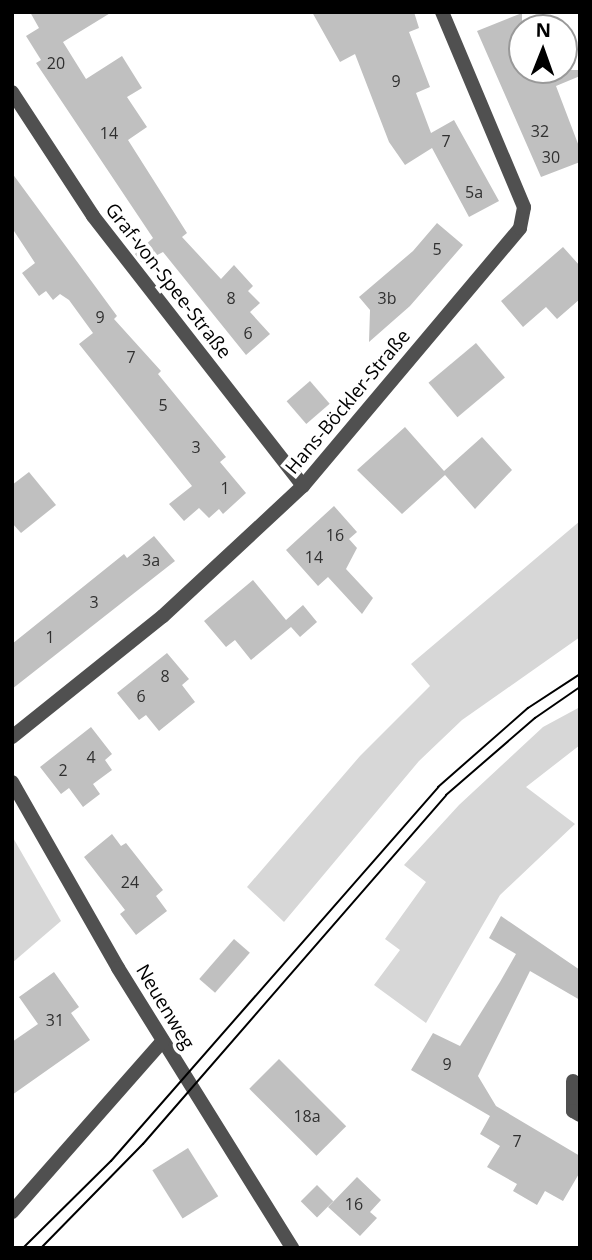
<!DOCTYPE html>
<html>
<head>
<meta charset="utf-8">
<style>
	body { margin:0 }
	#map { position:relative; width:592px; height:1260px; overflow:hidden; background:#fff; font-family:"Open Sans",sans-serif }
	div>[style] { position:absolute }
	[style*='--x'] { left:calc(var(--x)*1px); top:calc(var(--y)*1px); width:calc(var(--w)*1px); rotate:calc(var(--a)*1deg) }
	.green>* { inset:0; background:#d7d7d7 }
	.building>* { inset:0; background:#c0c0c0; transform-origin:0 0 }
	.street>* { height:14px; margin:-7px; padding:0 7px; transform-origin:7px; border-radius:7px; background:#505050 }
	.tram>* { height:2px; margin:-1px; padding:0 1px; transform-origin:1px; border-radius:1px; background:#000 }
	span { translate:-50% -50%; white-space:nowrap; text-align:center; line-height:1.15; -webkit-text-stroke:7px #fff; paint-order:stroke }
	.number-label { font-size:16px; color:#303030 }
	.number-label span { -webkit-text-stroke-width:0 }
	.street-label { font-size:19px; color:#000 }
	.frame { position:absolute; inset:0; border:14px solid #000; pointer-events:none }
	.north { position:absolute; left:508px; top:14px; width:70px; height:70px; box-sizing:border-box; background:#fff; border:2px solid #999; border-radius:50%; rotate:1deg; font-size:19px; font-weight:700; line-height:28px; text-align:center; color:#000 }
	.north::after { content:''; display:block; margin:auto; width:24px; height:32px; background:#000; clip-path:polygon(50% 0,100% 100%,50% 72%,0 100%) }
</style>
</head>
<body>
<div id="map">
	<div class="green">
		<div style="clip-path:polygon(580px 521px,580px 637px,462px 720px,419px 761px,284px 922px,247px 887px,360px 756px,430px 686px,411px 664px)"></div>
		<div style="clip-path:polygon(580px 707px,580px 745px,526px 787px,575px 824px,500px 895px,426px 1023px,374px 985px,400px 950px,385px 939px,426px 882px,404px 865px,459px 805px,543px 727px)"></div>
		<div style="clip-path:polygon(12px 836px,61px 921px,12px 963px)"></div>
	</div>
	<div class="building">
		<div style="clip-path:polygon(30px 12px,112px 12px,63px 42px,86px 79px,122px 56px,142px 88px,127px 97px,147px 127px,128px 140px,187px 233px,182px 237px,221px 279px,234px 265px,253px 286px,248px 291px,260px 303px,250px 312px,270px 334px,246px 355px,163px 252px,142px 263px,135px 254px,153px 238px,36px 63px,41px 60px,26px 36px,39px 28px)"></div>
		<div style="clip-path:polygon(312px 12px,414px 12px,419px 28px,409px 32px,430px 87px,416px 93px,431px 133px,454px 120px,499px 201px,469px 217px,432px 148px,405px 165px,389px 142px,355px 54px,340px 62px)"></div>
		<div style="clip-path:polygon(522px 13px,522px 36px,515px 38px,522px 70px,580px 70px,580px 76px,556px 86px,580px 149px,580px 162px,541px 177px,477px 31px)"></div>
		<div style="clip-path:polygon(12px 173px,117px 316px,114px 319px,161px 371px,158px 374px,226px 457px,220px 462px,246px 493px,223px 514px,219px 509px,209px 518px,199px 508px,184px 521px,169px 504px,192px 486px,79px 344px,93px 333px,69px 300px,60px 294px,53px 300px,46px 291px,39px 296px,22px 273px,35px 263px,12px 228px)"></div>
		<div style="clip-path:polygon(437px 223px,463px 245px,410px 306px,369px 342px,370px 310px,359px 297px,413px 251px)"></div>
		<div style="clip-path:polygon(563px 247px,580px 266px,580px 299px,557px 319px,546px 307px,523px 327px,501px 301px)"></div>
		<div style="left:476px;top:343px;width:45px;height:62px;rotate:50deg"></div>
		<div style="left:310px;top:381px;width:30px;height:31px;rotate:49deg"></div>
		<div style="clip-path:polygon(405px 427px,444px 471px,482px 437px,512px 470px,475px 509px,445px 475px,402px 514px,357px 470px)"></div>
		<div style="clip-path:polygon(29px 472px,56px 505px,21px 533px,12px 523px,12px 485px)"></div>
		<div style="clip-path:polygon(334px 506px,357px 532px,349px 539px,357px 548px,346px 569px,373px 598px,362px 614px,328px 577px,318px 586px,286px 550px)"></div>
		<div style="clip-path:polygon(154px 536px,175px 561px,12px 689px,12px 644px,124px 554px,127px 558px)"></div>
		<div style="clip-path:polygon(253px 580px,286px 620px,303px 605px,317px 622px,300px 637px,291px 627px,251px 660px,235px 640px,226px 647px,204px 621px)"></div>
		<div style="clip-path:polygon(167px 653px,189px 679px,182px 685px,195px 702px,159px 731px,146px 715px,139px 720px,117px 693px)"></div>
		<div style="clip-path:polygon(91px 727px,112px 754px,105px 760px,112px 770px,93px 784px,100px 794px,83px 807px,69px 788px,61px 794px,40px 767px)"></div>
		<div style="clip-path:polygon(112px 834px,121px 846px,126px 843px,163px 890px,156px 896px,167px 911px,136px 935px,120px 914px,125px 910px,84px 857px)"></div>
		<div style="clip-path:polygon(501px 916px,580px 970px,580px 1000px,530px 971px,478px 1076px,496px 1106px,580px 1156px,580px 1172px,563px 1201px,545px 1191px,537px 1205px,513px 1191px,517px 1184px,487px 1167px,500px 1146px,480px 1134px,490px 1116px,411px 1070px,433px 1033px,460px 1046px,500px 982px,516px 954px,489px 938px)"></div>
		<div style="left:234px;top:939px;width:21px;height:53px;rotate:41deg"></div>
		<div style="clip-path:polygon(54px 972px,79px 1007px,71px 1013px,90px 1040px,12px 1095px,12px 1042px,38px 1024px,19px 997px)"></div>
		<div style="left:279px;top:1059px;width:95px;height:42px;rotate:45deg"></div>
		<div style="left:188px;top:1148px;width:57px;height:42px;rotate:58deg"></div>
		<div style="clip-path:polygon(357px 1177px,381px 1200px,370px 1212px,377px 1218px,360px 1236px,328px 1207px)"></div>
		<div style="left:317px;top:1185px;width:23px;height:23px;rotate:45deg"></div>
	</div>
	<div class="street">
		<div style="--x:12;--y:92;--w:148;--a:56.8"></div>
		<div style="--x:93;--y:216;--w:342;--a:52.1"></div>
		<div style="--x:12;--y:737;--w:193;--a:-38.7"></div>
		<div style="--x:163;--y:616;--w:191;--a:-42.9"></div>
		<div style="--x:303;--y:486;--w:337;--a:-49.9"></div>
		<div style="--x:520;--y:228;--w:21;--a:-79"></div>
		<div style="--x:524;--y:207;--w:212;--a:-112.8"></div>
		<div style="--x:12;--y:782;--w:214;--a:60.3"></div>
		<div style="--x:118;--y:968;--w:330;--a:58.1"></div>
		<div style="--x:573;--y:1081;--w:30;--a:90"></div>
		<div style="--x:573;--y:1111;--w:8;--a:30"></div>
		<div style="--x:12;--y:1212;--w:228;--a:-48.6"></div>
	</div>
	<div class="tram">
		<div style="--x:23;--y:1248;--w:124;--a:-44.7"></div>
		<div style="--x:111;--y:1161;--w:497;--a:-48.8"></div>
		<div style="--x:438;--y:787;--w:120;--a:-41.3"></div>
		<div style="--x:528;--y:708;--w:62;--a:-33.2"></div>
		<div style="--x:41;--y:1248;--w:146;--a:-45.6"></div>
		<div style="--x:143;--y:1144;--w:462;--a:-49"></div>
		<div style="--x:446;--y:795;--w:118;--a:-40.9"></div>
		<div style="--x:535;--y:718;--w:55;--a:-34.6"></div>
	</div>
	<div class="number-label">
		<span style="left:56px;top:63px">20</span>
		<span style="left:396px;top:81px">9</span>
		<span style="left:540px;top:131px">32</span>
		<span style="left:109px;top:133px">14</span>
		<span style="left:446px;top:141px">7</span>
		<span style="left:551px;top:157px">30</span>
		<span style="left:474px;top:192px">5a</span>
		<span style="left:437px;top:249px">5</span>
		<span style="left:231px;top:298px">8</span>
		<span style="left:387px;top:298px">3b</span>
		<span style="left:100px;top:317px">9</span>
		<span style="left:248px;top:333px">6</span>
		<span style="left:131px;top:357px">7</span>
		<span style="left:163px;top:405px">5</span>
		<span style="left:196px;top:447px">3</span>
		<span style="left:225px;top:488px">1</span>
		<span style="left:335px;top:535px">16</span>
		<span style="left:314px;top:557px">14</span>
		<span style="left:151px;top:560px">3a</span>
		<span style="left:94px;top:602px">3</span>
		<span style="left:50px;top:637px">1</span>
		<span style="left:165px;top:676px">8</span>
		<span style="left:141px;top:696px">6</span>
		<span style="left:91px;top:757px">4</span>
		<span style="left:63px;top:770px">2</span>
		<span style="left:130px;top:882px">24</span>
		<span style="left:55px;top:1020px">31</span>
		<span style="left:447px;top:1064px">9</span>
		<span style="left:307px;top:1116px">18a</span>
		<span style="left:517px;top:1141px">7</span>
		<span style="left:354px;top:1204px">16</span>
	</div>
	<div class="street-label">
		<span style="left:168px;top:281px;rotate:52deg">Graf-von-Spee-Straße</span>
		<span style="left:348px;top:402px;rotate:-50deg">Hans-Böckler-Straße</span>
		<span style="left:165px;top:1007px;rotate:59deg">Neuenweg</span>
	</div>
	<div class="frame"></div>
	<div class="north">N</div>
</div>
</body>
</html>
